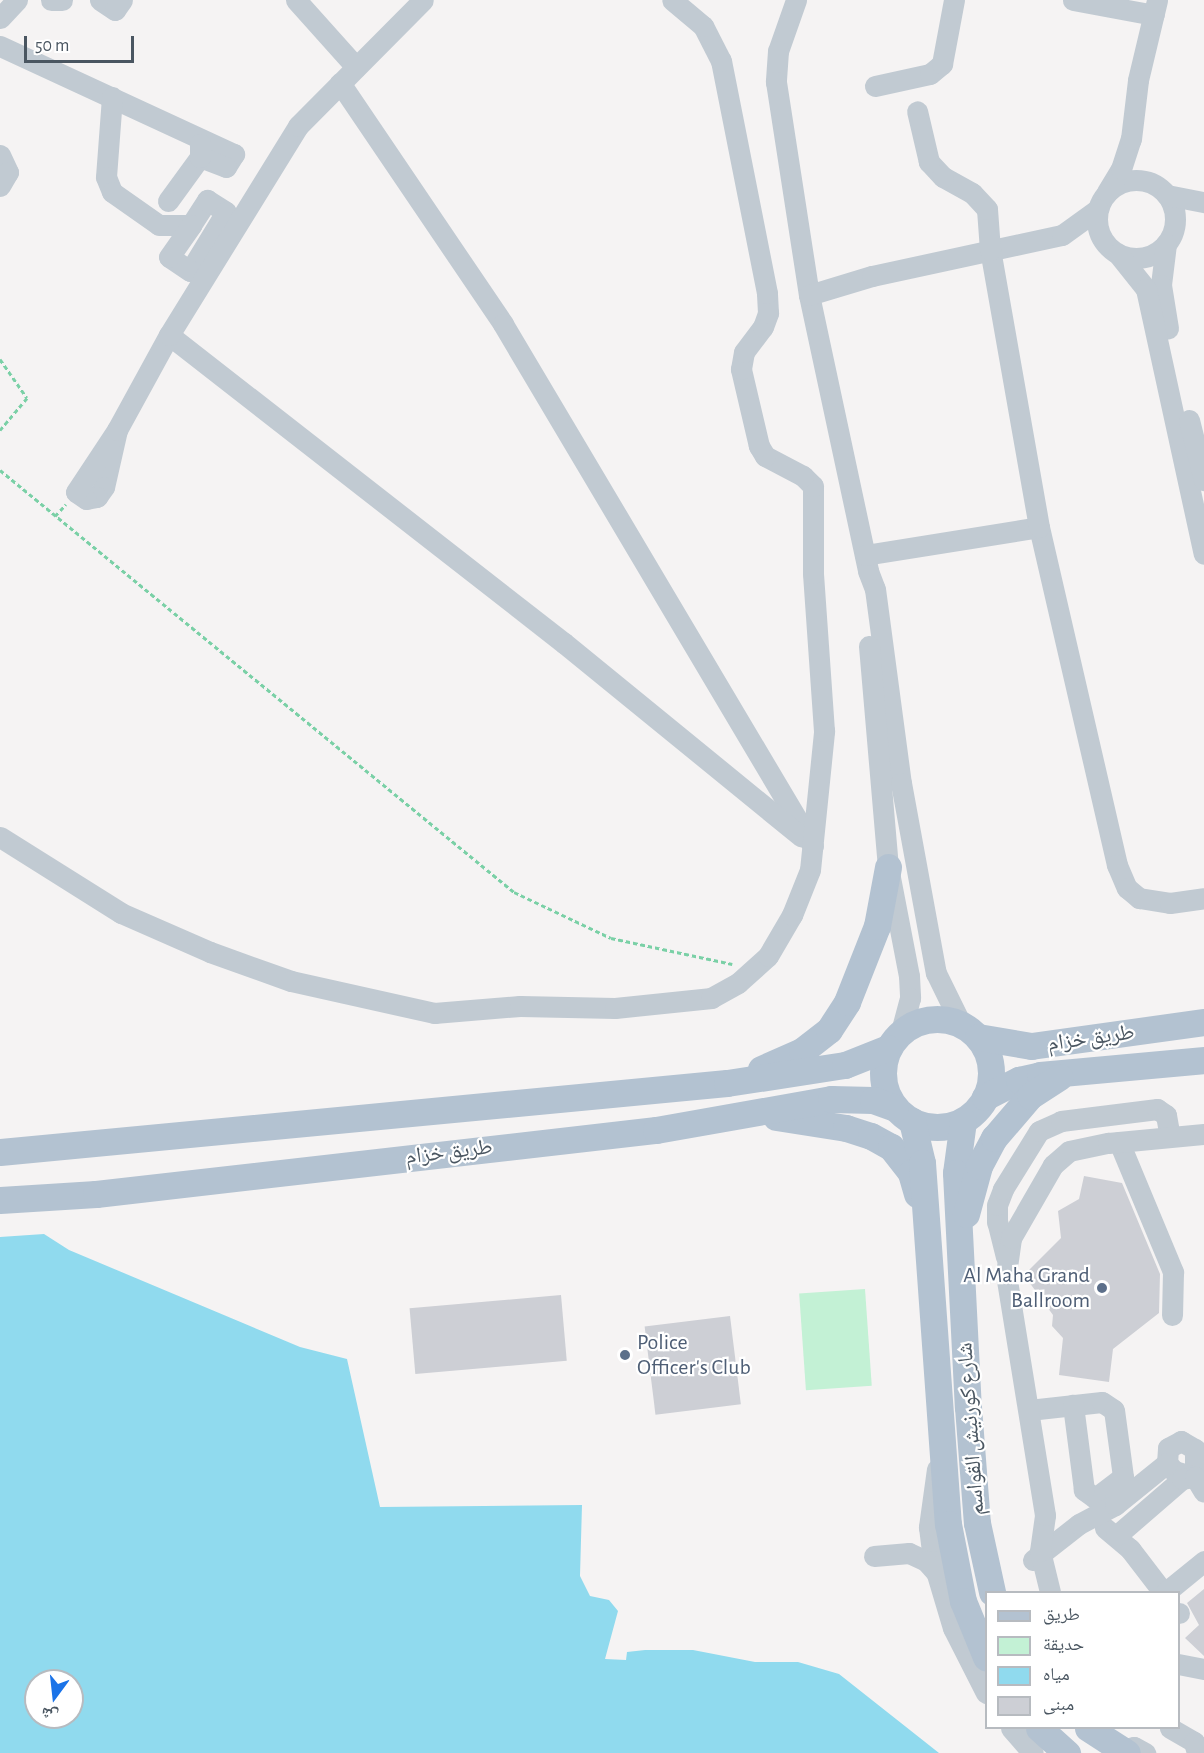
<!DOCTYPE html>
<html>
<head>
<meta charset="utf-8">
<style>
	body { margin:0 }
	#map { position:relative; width:1204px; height:1753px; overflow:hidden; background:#f5f3f3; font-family:"Alegreya Sans","Noto Naskh Arabic",sans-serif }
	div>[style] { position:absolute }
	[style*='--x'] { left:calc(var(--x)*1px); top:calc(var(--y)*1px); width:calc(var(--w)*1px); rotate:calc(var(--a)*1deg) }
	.green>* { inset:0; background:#c3f1d5; transform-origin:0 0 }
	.water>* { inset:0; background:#90daee }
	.building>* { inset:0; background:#cdcfd5; transform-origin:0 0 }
	.path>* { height:3px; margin-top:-1.5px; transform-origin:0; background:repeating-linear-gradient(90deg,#7ad0a6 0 4.5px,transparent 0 7.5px) }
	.minor>* { height:21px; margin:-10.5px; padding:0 10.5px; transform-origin:10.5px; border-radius:10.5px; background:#c1cad2 }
	.minor>.ring { margin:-10.5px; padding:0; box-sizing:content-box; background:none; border:21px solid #c1cad2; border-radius:50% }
	.major>* { height:27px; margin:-13.5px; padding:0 13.5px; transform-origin:13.5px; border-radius:13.5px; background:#b3c2d1 }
	.major>.ring { margin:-13.5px; padding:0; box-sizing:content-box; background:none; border:27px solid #b3c2d1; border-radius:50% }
	.dots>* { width:16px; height:16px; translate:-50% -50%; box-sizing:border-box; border:3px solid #fff; border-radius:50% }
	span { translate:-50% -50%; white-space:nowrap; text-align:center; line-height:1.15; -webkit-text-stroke:4.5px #fff; paint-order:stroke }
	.street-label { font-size:22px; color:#4a5661 }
	.service-label { font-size:22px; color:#4e5e75 }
	.right { translate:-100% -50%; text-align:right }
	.left { translate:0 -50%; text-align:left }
	.legend { position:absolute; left:985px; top:1591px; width:195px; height:138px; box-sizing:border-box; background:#fff; border:2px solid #b7bbc0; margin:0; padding:8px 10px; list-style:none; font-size:18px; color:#4a5661 }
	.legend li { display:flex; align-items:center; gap:12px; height:30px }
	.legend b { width:30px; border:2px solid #b7bbc0 }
	.north { position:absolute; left:24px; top:1669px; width:60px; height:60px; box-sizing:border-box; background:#fff; border:2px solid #b7bbc0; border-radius:50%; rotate:195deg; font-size:16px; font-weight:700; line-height:24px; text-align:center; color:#4a5661 }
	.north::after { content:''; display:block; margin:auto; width:21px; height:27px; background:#1a73e8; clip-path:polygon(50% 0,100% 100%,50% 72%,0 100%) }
	.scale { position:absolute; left:24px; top:36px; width:110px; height:27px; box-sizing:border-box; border:3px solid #4a5661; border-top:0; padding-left:8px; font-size:18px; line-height:21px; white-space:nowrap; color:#4a5661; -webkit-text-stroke:4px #fff; paint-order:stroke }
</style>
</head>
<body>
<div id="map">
	<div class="green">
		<div style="left:865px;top:1289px;width:97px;height:66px;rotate:86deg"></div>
	</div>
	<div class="water">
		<div style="clip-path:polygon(evenodd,44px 1234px,69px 1250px,300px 1347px,347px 1359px,380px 1507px,582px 1505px,580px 1576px,590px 1596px,609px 1600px,618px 1611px,605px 1659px,626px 1660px,627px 1652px,645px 1650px,693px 1650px,755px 1662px,798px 1662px,839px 1674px,939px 1753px,0 1753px,0 1237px,44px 1234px,36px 1681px,72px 1681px,72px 1717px,36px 1717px,36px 1681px)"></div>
	</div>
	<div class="building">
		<div style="clip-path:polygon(1084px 1176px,1122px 1183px,1160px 1274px,1159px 1313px,1113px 1349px,1109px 1382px,1059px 1375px,1063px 1338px,1052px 1326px,1053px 1315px,1024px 1275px,1061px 1238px,1058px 1211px,1079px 1199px)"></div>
		<div style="left:561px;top:1295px;width:66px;height:152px;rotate:85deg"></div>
		<div style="left:730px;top:1316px;width:89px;height:86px;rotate:83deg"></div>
		<div style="clip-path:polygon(1204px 1589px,1204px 1656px,1185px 1638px,1199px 1625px,1187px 1603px)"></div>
	</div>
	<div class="path">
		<div style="--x:0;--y:359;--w:47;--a:55.3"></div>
		<div style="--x:27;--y:398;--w:42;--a:130.2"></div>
		<div style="--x:0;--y:470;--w:665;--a:39.39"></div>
		<div style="--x:514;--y:892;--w:107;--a:25.4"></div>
		<div style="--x:611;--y:938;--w:124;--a:12.1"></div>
		<div style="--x:55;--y:516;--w:16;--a:-47"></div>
	</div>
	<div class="minor">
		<div style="--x:51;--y:0;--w:11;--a:0"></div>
		<div style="--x:100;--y:0;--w:18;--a:34"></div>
		<div style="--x:115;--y:10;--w:12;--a:-55"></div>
		<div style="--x:296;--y:0;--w:90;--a:48.2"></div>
		<div style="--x:796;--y:0;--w:54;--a:109.4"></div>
		<div style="--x:778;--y:51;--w:31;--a:94"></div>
		<div style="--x:776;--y:82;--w:216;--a:81.2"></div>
		<div style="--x:809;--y:295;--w:282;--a:77.9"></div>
		<div style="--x:868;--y:571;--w:19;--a:69"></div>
		<div style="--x:875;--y:589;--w:196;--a:82.4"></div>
		<div style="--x:901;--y:783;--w:193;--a:79.6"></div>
		<div style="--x:936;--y:973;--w:57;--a:63.9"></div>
		<div style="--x:1073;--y:0;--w:82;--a:10.5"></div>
		<div style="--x:0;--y:18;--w:25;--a:-47"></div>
		<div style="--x:0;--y:46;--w:258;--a:24.8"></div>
		<div style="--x:234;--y:154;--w:15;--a:122"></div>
		<div style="--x:226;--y:167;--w:28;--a:-159"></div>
		<div style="--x:340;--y:83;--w:291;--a:55.9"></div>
		<div style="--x:503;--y:324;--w:607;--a:59.3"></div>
		<div style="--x:875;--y:86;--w:56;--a:-12.3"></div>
		<div style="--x:930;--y:74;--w:16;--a:-40"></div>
		<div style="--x:942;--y:64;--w:65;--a:-79.4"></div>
		<div style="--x:112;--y:97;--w:80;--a:94.3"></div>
		<div style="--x:106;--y:177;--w:16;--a:68"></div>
		<div style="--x:112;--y:192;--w:57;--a:35.1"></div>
		<div style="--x:159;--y:225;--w:32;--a:0"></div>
		<div style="--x:191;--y:225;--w:30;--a:-57"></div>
		<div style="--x:207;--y:200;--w:22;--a:32"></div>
		<div style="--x:226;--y:212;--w:69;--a:121.4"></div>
		<div style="--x:190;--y:271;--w:25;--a:-146"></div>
		<div style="--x:169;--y:257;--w:39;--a:-55"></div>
		<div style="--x:0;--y:155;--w:19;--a:65"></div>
		<div style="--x:8;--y:172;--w:16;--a:120"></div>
		<div class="ring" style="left:1097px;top:180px;width:57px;height:57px"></div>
		<div style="--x:1107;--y:192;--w:27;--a:-59"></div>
		<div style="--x:1121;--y:169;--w:32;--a:-72"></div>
		<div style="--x:1131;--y:139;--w:59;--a:-83.2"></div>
		<div style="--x:1138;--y:80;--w:82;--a:-76.6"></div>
		<div style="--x:1167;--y:195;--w:38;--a:11"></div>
		<div style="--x:168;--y:201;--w:54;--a:-54"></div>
		<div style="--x:200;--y:157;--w:13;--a:-90"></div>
		<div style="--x:1166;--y:244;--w:41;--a:97"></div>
		<div style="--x:1161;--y:285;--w:44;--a:80.8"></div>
		<div style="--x:1118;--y:254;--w:45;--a:51.3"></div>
		<div style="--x:1146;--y:289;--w:271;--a:77.7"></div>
		<div style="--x:809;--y:295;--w:66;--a:-16.8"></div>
		<div style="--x:872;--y:276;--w:194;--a:-12.2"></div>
		<div style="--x:1062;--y:235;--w:44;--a:-35.8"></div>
		<div style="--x:169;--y:335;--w:501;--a:37.95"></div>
		<div style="--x:564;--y:643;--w:306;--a:39.2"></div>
		<div style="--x:1189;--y:420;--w:62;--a:76"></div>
		<div style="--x:117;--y:430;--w:58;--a:102.8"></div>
		<div style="--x:104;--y:487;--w:12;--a:125"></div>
		<div style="--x:97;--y:497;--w:11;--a:170"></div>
		<div style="--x:86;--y:499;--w:12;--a:-145"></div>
		<div style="--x:76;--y:492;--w:74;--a:-56.5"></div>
		<div style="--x:117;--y:430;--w:108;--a:-61.3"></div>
		<div style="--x:169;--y:335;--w:246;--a:-58.3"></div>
		<div style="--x:298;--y:126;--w:177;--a:-45.2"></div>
		<div style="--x:1039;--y:527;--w:347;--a:77"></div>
		<div style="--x:1117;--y:865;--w:25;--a:67"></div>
		<div style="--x:1127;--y:888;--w:16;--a:40"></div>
		<div style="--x:1139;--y:898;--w:31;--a:9"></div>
		<div style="--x:1170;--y:903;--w:34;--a:-8"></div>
		<div style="--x:865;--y:555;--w:176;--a:-9.1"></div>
		<div style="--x:1039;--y:527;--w:281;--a:-100"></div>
		<div style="--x:990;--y:250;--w:41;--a:-94.2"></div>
		<div style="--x:987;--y:209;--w:22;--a:-133"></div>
		<div style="--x:972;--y:193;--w:33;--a:-151"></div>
		<div style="--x:943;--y:177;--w:21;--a:-133"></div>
		<div style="--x:929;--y:162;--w:52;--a:-103.2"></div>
		<div style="--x:869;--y:646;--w:222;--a:85.1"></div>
		<div style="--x:888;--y:867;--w:111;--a:79.1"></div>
		<div style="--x:909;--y:976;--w:22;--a:87"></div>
		<div style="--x:910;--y:998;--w:35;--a:105"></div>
		<div style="--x:0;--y:837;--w:143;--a:32.1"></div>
		<div style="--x:121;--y:913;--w:97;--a:23.7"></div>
		<div style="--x:210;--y:952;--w:86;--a:19.7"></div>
		<div style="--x:291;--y:981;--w:147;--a:12.6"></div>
		<div style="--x:434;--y:1013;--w:86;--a:-4.7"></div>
		<div style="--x:520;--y:1006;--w:95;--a:1.2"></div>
		<div style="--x:615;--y:1008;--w:97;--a:-5.9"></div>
		<div style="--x:711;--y:998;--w:31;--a:-29"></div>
		<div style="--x:738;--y:983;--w:40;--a:-42"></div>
		<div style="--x:768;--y:956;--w:48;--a:-59.7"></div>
		<div style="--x:792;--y:915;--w:48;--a:-68.2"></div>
		<div style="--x:810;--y:870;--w:140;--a:-84.2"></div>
		<div style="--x:824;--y:731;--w:158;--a:-94"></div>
		<div style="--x:813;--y:573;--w:87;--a:-90"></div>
		<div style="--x:813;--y:486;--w:14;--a:-135"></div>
		<div style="--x:803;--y:476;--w:43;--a:-152.2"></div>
		<div style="--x:765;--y:456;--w:12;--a:-121"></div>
		<div style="--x:759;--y:446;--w:79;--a:-103.2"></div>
		<div style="--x:741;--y:369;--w:17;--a:-80"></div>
		<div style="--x:744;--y:352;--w:31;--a:-53"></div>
		<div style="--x:763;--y:327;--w:15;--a:-70"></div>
		<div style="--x:768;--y:313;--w:20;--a:-93"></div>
		<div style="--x:767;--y:293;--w:237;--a:-101.2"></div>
		<div style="--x:721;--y:61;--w:39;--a:-117"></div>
		<div style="--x:703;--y:26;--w:40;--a:-140"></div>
		<div style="--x:1119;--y:1142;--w:141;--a:67.4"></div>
		<div style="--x:1173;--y:1272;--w:43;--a:91.3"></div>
		<div style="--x:1006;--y:1257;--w:36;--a:-104"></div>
		<div style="--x:997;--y:1222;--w:17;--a:-90"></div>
		<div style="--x:997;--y:1205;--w:17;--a:-69"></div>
		<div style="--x:1003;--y:1189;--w:68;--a:-58.2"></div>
		<div style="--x:1039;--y:1131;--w:24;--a:-24"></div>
		<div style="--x:1061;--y:1121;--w:97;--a:-7.1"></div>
		<div style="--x:1157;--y:1109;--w:11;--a:34"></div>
		<div style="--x:1166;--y:1115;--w:22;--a:80"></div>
		<div style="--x:1029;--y:1410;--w:73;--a:-6.3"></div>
		<div style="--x:1102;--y:1402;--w:14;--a:34"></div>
		<div style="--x:1114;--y:1410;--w:68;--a:82.3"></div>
		<div style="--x:1123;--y:1477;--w:35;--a:143"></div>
		<div style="--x:1095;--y:1498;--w:14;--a:-144"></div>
		<div style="--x:1084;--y:1490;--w:86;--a:-97.4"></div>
		<div style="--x:1181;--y:1441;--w:16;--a:30"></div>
		<div style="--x:1195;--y:1449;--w:28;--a:90"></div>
		<div style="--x:1195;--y:1477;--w:22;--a:-164"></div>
		<div style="--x:1174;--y:1471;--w:11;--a:-131"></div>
		<div style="--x:1167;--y:1463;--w:15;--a:-86"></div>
		<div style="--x:1168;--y:1448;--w:15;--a:-28"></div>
		<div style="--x:937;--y:1469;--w:59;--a:97.9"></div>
		<div style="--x:929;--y:1527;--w:34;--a:83"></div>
		<div style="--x:933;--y:1561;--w:70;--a:73.4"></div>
		<div style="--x:953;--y:1628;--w:73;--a:63.1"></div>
		<div style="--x:1105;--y:1528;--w:33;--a:40"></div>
		<div style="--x:1130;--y:1549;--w:54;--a:52.5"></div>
		<div style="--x:1116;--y:1536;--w:87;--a:-40.8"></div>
		<div style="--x:1182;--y:1479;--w:13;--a:-9"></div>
		<div style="--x:1195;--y:1477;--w:17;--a:59"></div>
		<div style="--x:874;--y:1556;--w:35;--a:-5"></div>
		<div style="--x:909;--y:1553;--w:19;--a:25"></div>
		<div style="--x:926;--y:1561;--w:15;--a:48"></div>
		<div style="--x:1033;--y:1560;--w:58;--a:-38"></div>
		<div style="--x:1079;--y:1524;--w:41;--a:-27.8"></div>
		<div style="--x:1115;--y:1505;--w:67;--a:-38.9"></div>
		<div style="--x:1050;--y:1592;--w:42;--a:-103.7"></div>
		<div style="--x:1040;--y:1551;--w:36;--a:-82"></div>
		<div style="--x:1045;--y:1515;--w:244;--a:-99.2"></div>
		<div style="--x:1006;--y:1274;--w:36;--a:-82"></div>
		<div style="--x:1011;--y:1238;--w:84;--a:-60.1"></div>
		<div style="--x:1053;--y:1165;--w:21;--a:-41"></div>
		<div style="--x:1069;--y:1151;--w:40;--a:-12"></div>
		<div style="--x:1108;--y:1143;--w:96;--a:-5.4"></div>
		<div style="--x:1166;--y:1592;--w:49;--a:-39.2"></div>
		<div style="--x:1178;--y:1613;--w:1;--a:0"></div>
		<div style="--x:1178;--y:1664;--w:26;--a:11"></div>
		<div style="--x:1011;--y:1728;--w:33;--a:49"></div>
		<div style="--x:1170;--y:1728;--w:28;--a:30"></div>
		<div style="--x:1194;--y:1742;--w:11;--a:75"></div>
		<div style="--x:1121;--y:1750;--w:13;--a:-13"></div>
		<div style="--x:1134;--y:1747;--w:13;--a:29"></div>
	</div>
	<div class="major">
		<div class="ring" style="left:883px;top:1019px;width:81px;height:81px"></div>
		<div style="--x:978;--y:1037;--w:54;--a:9.6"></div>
		<div style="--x:1031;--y:1046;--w:175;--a:-7.9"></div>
		<div style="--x:761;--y:1069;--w:45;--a:-23.7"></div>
		<div style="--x:802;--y:1051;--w:34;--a:-38"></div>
		<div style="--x:829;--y:1030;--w:33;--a:-57"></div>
		<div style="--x:847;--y:1002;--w:82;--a:-68.5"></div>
		<div style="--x:877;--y:926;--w:60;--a:-79.4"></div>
		<div style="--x:985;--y:1097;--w:38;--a:-27"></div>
		<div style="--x:1019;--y:1080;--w:22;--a:-13"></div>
		<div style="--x:1040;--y:1075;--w:165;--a:-5.2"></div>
		<div style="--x:776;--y:1117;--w:71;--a:8.9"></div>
		<div style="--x:846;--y:1128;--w:26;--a:18"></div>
		<div style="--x:871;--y:1136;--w:23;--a:29"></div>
		<div style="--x:891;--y:1147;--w:33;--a:52"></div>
		<div style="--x:911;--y:1173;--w:22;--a:74"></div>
		<div style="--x:912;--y:1121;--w:43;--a:76.6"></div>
		<div style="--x:922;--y:1163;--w:362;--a:85.9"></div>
		<div style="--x:948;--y:1524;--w:78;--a:79"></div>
		<div style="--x:963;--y:1601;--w:61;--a:67.7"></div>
		<div style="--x:963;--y:1121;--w:52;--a:97.7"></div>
		<div style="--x:956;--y:1173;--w:234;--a:87.1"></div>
		<div style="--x:968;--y:1407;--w:116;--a:85.6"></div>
		<div style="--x:977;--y:1523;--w:71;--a:77.7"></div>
		<div style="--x:0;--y:1152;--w:730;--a:-5.42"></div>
		<div style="--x:727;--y:1083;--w:119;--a:-8.7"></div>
		<div style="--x:845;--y:1065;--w:46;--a:-21.6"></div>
		<div style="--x:0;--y:1200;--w:96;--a:-3.6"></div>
		<div style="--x:96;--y:1194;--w:564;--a:-6.52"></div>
		<div style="--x:656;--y:1130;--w:178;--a:-10"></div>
		<div style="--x:831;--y:1099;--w:42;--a:1.4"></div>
		<div style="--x:873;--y:1100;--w:23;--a:20"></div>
		<div style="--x:966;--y:1214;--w:50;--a:-74.8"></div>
		<div style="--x:979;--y:1166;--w:32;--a:-62"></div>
		<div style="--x:994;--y:1138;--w:55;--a:-49.4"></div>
		<div style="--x:1030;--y:1096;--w:35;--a:-33"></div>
		<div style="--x:1039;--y:1728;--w:38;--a:42"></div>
		<div style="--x:1088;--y:1728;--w:46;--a:32.7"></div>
	</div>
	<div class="dots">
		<div style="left:1102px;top:1288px;background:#5c6f8a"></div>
		<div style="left:625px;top:1355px;background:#5c6f8a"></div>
	</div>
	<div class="street-label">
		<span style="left:1091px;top:1038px;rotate:-8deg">طريق خزام</span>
		<span style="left:449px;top:1152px;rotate:-7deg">طريق خزام</span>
		<span style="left:971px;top:1429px;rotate:-94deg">شارع كورنيش القواسم</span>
	</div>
	<div class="service-label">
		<span class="right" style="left:1090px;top:1288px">Al Maha Grand<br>Ballroom</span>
		<span class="left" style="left:637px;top:1355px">Police<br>Officer's Club</span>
	</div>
	<ul class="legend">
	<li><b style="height:8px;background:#b3c2d1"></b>طريق</li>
	<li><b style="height:16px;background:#c3f1d5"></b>حديقة</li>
	<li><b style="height:16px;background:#90daee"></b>مياه</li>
	<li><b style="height:16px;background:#cdcfd5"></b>مبنى</li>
	</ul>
	<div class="north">ش</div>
	<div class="scale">50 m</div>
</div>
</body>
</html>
